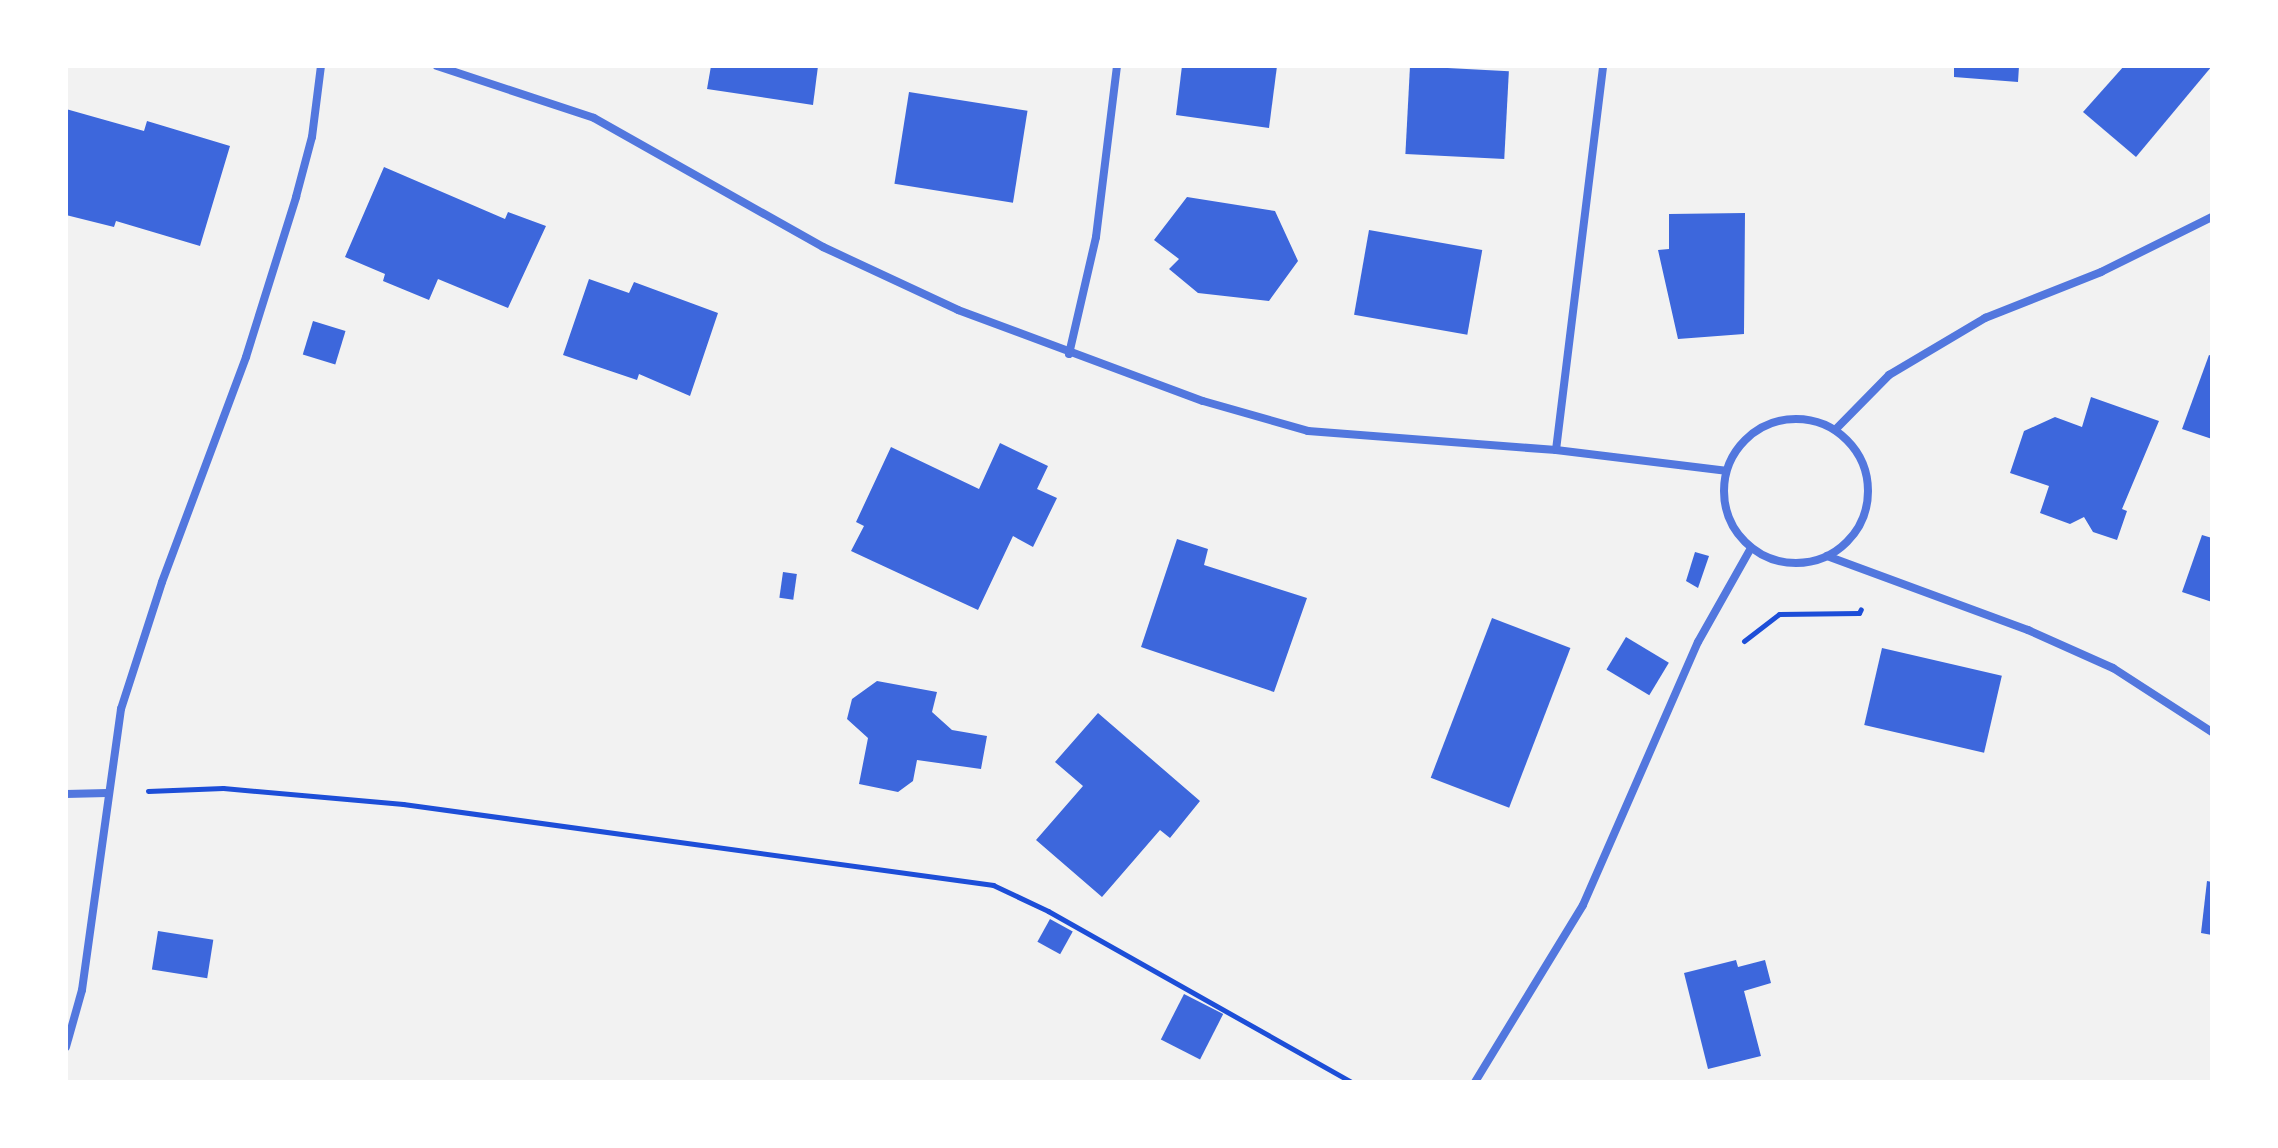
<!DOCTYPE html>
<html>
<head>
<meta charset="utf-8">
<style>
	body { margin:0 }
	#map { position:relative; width:2278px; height:1148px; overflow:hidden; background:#f2f2f2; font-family:Figtree,sans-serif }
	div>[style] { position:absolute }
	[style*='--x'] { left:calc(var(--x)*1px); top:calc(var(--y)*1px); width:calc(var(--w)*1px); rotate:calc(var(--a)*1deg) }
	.building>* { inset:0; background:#3d67dc; transform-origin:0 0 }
	.path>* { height:5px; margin:-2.5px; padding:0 2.5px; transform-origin:2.5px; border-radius:2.5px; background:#1d4ed8 }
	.minor>* { height:8px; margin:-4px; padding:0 4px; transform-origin:4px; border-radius:4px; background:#5277de }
	.minor>.ring { margin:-4px; padding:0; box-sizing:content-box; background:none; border:8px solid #5277de; border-radius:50% }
	span { translate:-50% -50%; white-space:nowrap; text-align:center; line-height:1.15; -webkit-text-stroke:7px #fff; paint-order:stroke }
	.frame { position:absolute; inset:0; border:68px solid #fff; pointer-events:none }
</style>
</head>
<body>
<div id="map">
	<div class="building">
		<div style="clip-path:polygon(711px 66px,818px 66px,813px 105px,707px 89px)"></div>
		<div style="clip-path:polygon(1182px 66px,1277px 66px,1269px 128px,1176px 115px)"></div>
		<div style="left:1410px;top:66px;width:99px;height:88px;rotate:3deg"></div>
		<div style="clip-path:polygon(1954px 66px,2019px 66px,2018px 82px,1954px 77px)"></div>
		<div style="clip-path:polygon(2124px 66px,2212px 66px,2136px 157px,2083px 112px)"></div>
		<div style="left:909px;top:92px;width:120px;height:93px;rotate:9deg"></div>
		<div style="clip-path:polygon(66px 109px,144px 131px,147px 121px,230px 146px,200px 246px,116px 221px,114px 227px,66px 215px)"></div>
		<div style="clip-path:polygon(384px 167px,505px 219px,508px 212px,546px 226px,508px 308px,438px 279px,429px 300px,383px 281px,385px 274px,345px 257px)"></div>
		<div style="clip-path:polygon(1187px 197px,1275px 211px,1298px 261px,1269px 301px,1198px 293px,1169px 269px,1179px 259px,1154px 240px)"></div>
		<div style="clip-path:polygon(1745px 213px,1744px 334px,1678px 339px,1658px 250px,1669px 249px,1669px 214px)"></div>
		<div style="left:1369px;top:230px;width:115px;height:86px;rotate:10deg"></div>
		<div style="clip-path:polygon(589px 279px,629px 293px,634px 282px,718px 313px,690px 396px,639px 374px,637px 380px,563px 355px)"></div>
		<div style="left:313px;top:321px;width:34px;height:35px;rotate:17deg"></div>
		<div style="clip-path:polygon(2209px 355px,2212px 356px,2212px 439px,2182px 429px)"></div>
		<div style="clip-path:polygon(2091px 397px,2159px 421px,2122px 509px,2127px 511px,2117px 540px,2093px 532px,2084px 517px,2070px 524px,2040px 513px,2049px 486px,2010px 473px,2024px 431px,2055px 417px,2082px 427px)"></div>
		<div style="clip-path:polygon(1000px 443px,1048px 466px,1037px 489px,1057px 498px,1033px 547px,1013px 536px,978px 610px,851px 551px,864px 526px,856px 522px,891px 447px,979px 489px)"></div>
		<div style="clip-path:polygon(2202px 535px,2212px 538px,2212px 602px,2182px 592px)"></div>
		<div style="clip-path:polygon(1177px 539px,1208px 549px,1204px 565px,1307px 598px,1274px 692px,1141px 647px)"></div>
		<div style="clip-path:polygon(1695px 552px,1709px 556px,1698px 588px,1686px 581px)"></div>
		<div style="left:783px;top:572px;width:14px;height:26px;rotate:8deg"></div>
		<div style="left:1492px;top:618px;width:84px;height:171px;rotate:21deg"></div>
		<div style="left:1626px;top:637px;width:50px;height:38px;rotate:31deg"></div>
		<div style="left:1882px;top:648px;width:123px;height:79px;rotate:13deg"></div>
		<div style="clip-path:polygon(877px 681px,937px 692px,932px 712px,952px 730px,987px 736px,981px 769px,917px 760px,913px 781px,898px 792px,859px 784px,868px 738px,847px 719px,852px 699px)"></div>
		<div style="clip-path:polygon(1098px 713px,1200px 801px,1170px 838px,1160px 830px,1102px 897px,1036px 840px,1083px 786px,1055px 762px)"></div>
		<div style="clip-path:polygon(2207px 881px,2212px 882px,2212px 935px,2201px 933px)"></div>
		<div style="left:1050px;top:919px;width:26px;height:26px;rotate:29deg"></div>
		<div style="left:158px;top:931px;width:56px;height:39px;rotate:9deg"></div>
		<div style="clip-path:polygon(1736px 960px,1738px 967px,1765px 960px,1771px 983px,1744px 991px,1761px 1056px,1708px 1069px,1684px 973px)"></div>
		<div style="left:1184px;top:994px;width:44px;height:51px;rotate:27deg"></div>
	</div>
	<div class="path">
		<div style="--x:1744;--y:641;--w:44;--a:-37.6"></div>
		<div style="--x:1779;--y:614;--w:80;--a:-0.7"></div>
		<div style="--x:1859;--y:613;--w:4;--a:-63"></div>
		<div style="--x:148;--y:791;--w:75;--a:-2.3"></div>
		<div style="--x:223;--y:788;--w:181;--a:5.1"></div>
		<div style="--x:403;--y:804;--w:596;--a:7.82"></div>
		<div style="--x:993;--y:885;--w:61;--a:25.3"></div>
		<div style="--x:1048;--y:911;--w:348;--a:29.4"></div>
	</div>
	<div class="minor">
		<div style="--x:437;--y:66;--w:165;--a:18.3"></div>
		<div style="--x:594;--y:118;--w:263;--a:29.4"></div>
		<div style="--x:823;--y:247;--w:149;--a:25"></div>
		<div style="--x:958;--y:310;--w:261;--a:20.4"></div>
		<div style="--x:1203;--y:401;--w:109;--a:15.9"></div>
		<div style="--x:1308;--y:431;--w:249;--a:4.4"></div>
		<div style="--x:1556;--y:450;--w:171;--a:7"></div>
		<div style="--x:1069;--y:354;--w:120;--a:-77"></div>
		<div style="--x:1096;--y:237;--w:172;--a:-83"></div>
		<div class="ring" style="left:1724px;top:419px;width:136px;height:136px"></div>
		<div style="--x:1835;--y:430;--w:77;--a:-45.5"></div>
		<div style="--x:1889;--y:375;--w:112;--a:-30.7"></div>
		<div style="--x:1985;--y:318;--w:125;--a:-21.6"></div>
		<div style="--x:2101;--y:272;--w:124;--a:-26.4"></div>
		<div style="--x:1556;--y:450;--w:387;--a:-83"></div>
		<div style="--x:1827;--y:556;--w:214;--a:20.2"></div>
		<div style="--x:2028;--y:630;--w:93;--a:24.1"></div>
		<div style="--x:2113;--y:668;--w:118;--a:32.9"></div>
		<div style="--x:66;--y:794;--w:41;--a:-1.4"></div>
		<div style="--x:66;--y:1047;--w:59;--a:-74.3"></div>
		<div style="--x:82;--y:990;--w:284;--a:-82.1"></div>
		<div style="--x:121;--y:709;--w:133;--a:-72.1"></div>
		<div style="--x:162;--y:582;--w:240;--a:-69.5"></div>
		<div style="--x:246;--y:357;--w:168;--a:-72.6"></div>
		<div style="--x:296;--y:197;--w:62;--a:-75.1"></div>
		<div style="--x:312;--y:137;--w:72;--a:-82.8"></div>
		<div style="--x:1475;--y:1082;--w:207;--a:-58.6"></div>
		<div style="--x:1583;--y:905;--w:287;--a:-66.4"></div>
		<div style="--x:1698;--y:642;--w:108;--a:-60.6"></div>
	</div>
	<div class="frame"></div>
</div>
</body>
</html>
